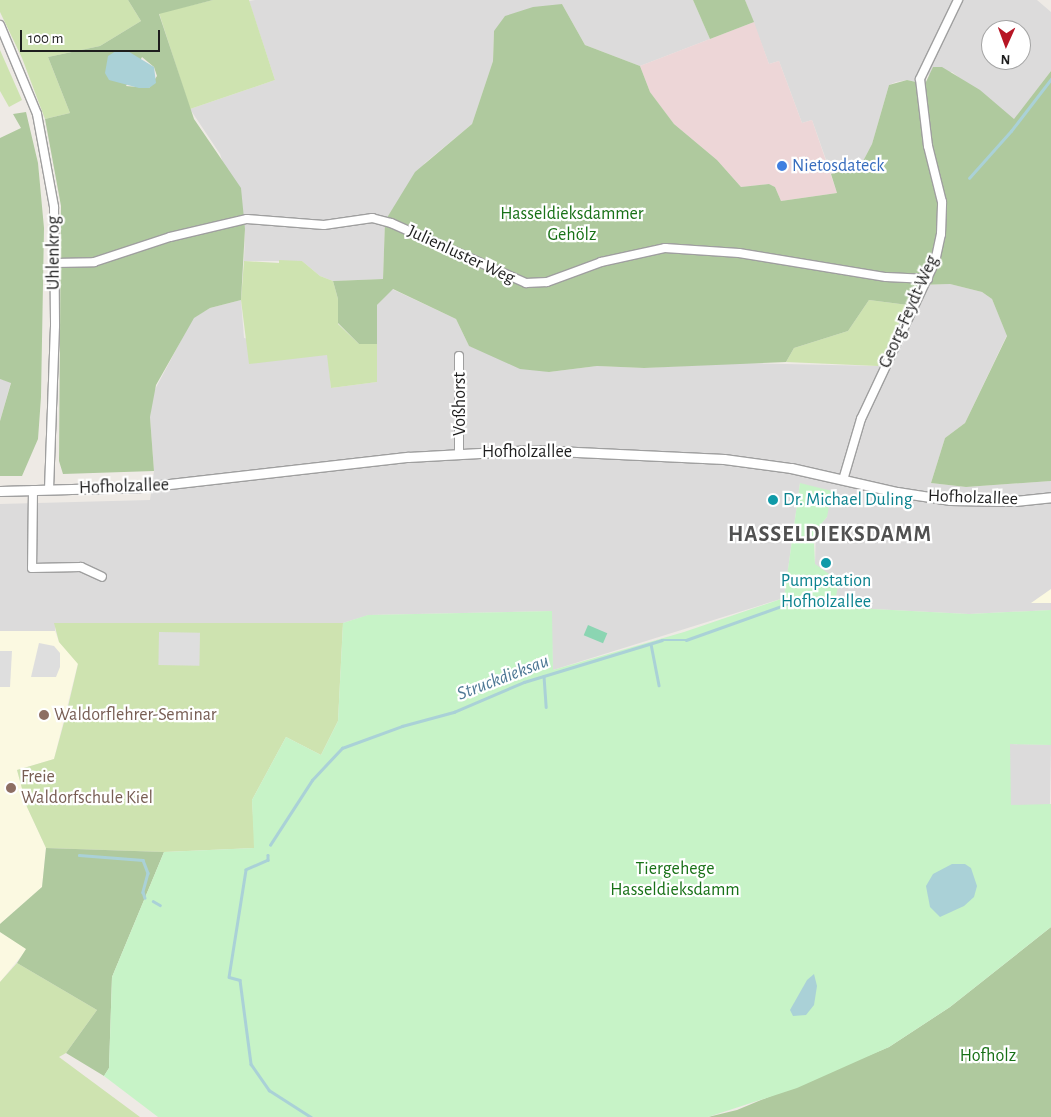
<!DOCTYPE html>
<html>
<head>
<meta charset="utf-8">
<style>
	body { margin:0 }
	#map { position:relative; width:1051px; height:1117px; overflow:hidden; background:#eeeae5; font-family:"Alegreya Sans",sans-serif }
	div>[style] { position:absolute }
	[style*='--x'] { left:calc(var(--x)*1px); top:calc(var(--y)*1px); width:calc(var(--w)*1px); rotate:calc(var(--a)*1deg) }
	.residential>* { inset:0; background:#dcdbdb; transform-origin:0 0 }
	.commercial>* { inset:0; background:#edd6d7 }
	.education>* { inset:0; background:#fbf9e1 }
	.grass>* { inset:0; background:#cee3b0 }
	.forest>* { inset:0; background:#afc99e }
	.park>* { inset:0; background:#c7f3c7 }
	.pitch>* { inset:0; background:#8bd5b2; transform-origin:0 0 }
	.parking>* { inset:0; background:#dedede; transform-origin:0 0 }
	.water>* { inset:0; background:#aad1d7 }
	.stream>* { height:2.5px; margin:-1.25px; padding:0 1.25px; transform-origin:1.25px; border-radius:1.25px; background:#aad1d7 }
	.roads { filter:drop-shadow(1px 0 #9f9f9f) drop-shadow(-1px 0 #9f9f9f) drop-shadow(0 1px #9f9f9f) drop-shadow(0 -1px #9f9f9f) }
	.minor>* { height:8px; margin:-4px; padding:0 4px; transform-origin:4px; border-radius:4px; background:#fff }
	.tertiary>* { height:9px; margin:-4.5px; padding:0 4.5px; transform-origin:4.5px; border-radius:4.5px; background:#fff }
	.dots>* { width:14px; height:14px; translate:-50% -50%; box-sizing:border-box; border:2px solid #fff; border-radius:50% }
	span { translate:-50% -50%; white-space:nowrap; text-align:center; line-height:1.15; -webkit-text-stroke:4.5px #fff; paint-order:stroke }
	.shop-label { font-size:18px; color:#366cbe }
	.left { translate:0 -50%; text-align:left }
	.park-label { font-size:18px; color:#187117 }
	.street-label { font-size:18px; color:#1e1e1e }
	.culture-label { font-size:18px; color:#0d838f }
	.education-label { font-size:18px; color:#785e54 }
	.water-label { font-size:19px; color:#4e7895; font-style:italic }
	.district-label { font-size:22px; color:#515151; font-weight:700; letter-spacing:1px }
	.north { position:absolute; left:981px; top:20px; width:50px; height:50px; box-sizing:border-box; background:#fff; border:1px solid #a5a5a5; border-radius:50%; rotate:182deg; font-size:14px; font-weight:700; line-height:20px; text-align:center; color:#1e1e1e }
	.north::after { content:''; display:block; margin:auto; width:18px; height:22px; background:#b71524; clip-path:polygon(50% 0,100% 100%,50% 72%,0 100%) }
	.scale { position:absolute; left:20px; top:30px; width:140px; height:22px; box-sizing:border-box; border:2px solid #1e1e1e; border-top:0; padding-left:6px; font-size:15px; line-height:18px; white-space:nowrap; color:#1e1e1e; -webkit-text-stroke:4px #fff; paint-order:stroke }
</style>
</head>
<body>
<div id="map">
	<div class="residential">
		<div style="clip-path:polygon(255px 0,693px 0,710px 39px,640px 66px,585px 45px,562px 4px,494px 31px,493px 61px,472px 124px,425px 163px,385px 221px,383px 279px,333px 281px,320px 276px,302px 261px,244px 261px,245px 229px,220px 154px,190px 109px,275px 80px,249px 1px)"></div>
		<div style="clip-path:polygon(evenodd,745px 0,1037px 0,1051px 12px,1051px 71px,1014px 120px,952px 72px,927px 75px,925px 84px,907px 80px,896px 82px,889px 85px,872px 144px,860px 168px,831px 174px,812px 120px,802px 123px,779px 61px,769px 64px,745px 0,991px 30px,1021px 30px,1021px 60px,991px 60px,991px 30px)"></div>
		<div style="clip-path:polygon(950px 284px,982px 292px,992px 299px,1007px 335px,965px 423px,945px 438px,931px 483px,966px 487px,1051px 481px,1051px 610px,969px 614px,834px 607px,815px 564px,816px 530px,827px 517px,800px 483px,784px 598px,553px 670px,551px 611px,369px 615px,343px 623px,55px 623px,55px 631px,0 631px,0 504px,150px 500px,154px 471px,150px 417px,152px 395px,193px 318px,210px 308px,241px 300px,244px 338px,328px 355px,331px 388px,377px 382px,377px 305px,392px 289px,456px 319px,469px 346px,549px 372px,597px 366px,644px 368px,740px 363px,878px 366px,918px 285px)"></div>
		<div style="clip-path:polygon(0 379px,11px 382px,0 421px)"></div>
		<div style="left:1010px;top:744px;width:41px;height:61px;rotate:1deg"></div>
	</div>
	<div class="commercial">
		<div style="clip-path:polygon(754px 22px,769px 64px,779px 61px,802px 123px,812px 120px,837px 193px,781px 201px,775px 187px,769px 184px,741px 187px,717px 160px,674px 124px,650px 92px,640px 66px)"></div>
	</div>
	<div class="education">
		<div style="clip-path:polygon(1051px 589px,1051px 603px,1031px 603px)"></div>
		<div style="clip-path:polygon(0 631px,55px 631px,59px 642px,78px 663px,54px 759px,17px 770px,27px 807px,46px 848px,42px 887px,0 924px)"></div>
		<div style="clip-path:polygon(0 932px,27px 949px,0 982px)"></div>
	</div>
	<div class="grass">
		<div style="clip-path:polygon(0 0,128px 0,141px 21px,100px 46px,48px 57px,70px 113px,45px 119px,22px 58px,0 12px)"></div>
		<div style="clip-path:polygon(213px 0,249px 0,275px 80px,190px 109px,159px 13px)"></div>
		<div style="clip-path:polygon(0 50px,22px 100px,9px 107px,0 91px)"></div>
		<div style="clip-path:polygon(279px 260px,302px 261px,320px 276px,333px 281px,338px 299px,338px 324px,359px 344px,377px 344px,377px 382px,331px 388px,327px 355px,249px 364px,241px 300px,244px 261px,279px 263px)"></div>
		<div style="clip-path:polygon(869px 300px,908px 305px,878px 366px,786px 362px,794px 348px,848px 331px)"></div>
		<div style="clip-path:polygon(54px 623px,343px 623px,338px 721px,321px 755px,286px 737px,252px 800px,255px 848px,164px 852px,46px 848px,27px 807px,17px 770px,54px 759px,66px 715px,78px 664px,59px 642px)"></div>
		<div style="clip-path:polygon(17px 963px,97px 1010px,66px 1053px,59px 1057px,140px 1117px,0 1117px,0 982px)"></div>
	</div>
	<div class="forest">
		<div style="clip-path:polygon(evenodd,128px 0,213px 0,159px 14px,194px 119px,241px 188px,245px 229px,241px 300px,210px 308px,194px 318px,156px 385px,150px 417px,154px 471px,63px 474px,59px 461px,61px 206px,45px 119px,70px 113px,48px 57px,100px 46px,141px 21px,128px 0,142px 57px,154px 67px,157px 76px,149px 88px,126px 86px,142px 57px)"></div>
		<div style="clip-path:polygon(693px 0,745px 0,754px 22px,710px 39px)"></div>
		<div style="clip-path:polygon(562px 4px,585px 45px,640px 66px,650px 92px,674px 124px,717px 160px,741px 187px,769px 184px,775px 187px,781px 201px,837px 193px,831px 174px,860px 167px,872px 144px,889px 85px,907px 80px,925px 84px,933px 67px,942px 67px,980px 90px,1014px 119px,1051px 71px,1051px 481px,966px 487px,931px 483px,945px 438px,965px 423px,1007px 336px,992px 299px,982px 292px,950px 284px,918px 285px,908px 305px,869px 300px,848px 331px,794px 348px,786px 362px,644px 368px,597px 366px,549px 372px,520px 369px,469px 346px,456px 319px,393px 289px,377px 305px,377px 344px,359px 344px,338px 323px,338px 299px,333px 281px,383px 279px,385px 221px,415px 172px,472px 124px,493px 61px,494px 31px,505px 16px,533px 7px)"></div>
		<div style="clip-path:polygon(26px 112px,38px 163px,44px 228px,41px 397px,38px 439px,22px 476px,0 476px,0 421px,11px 383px,0 379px,0 138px,21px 128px,13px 114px)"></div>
		<div style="clip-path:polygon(46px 848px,164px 852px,112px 977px,109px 1068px,104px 1076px,66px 1053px,97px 1010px,17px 963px,26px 949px,0 932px,0 924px,42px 887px)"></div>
		<div style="clip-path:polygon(1051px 927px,1051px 1117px,708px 1117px,737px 1110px,889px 1047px,950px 1007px)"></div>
	</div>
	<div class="park">
		<div style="clip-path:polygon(800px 483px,832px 491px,827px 517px,816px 530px,814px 542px,815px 564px,839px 581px,834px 607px,969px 614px,1051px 610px,1051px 745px,1010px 744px,1011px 805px,1051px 804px,1051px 927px,950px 1007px,889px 1047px,797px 1088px,708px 1117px,158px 1117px,104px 1076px,109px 1068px,112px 977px,164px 852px,254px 848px,252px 800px,286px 737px,321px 755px,338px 721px,343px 623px,368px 615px,552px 611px,553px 670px,684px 632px,784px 598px)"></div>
	</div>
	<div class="pitch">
		<div style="left:588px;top:625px;width:21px;height:11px;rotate:23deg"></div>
	</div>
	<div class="parking">
		<div style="left:159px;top:632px;width:41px;height:33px;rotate:1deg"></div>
		<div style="clip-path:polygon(39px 643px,54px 646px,60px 653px,60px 667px,56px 677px,31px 677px)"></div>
		<div style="clip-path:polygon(0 651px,12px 651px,10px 687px,0 687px)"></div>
	</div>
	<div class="water">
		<div style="clip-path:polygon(126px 50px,154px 67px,156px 83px,149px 88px,139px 88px,109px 80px,105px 73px,108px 56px,116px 51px)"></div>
		<div style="clip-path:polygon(952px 864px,965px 864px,971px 868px,977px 886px,974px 897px,964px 906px,940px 917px,930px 907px,926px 886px,933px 874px)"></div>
		<div style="clip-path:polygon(814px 974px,817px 986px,814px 1005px,806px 1015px,793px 1016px,790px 1010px,807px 980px)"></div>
	</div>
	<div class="stream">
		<div style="--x:969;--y:178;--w:63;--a:-48.2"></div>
		<div style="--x:1011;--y:131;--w:66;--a:-52.4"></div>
		<div style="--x:651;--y:644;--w:42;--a:79"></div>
		<div style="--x:544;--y:676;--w:31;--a:86"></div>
		<div style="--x:270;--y:845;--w:77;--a:-57.1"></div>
		<div style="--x:312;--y:780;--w:44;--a:-46.8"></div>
		<div style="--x:342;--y:748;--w:64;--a:-20.1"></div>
		<div style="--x:402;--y:726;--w:54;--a:-15.1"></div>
		<div style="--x:454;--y:712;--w:76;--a:-23.2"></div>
		<div style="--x:524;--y:682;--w:144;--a:-16.9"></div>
		<div style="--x:662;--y:640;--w:24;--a:0"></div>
		<div style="--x:686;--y:640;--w:110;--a:-19.6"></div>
		<div style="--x:79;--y:855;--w:64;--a:4.5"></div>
		<div style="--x:143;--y:860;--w:14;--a:69"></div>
		<div style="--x:148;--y:873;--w:20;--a:105"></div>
		<div style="--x:143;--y:892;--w:6;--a:72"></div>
		<div style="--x:268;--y:855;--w:5;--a:90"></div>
		<div style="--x:268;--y:860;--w:24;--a:156"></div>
		<div style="--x:246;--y:870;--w:108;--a:99"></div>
		<div style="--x:229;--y:977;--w:11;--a:15"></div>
		<div style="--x:240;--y:980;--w:85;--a:82.5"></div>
		<div style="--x:251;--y:1064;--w:32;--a:55"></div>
		<div style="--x:269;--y:1090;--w:50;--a:32.7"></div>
		<div style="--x:153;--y:901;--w:8;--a:30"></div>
	</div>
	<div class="roads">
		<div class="minor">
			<div style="--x:0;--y:25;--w:96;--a:67.4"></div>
			<div style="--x:37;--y:114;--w:95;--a:79.6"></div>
			<div style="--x:54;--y:207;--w:119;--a:89.5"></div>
			<div style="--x:55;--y:326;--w:164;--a:92.1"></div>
			<div style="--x:55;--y:263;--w:39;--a:-1"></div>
			<div style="--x:94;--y:262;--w:80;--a:-18.2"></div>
			<div style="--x:170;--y:237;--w:79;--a:-13.2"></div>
			<div style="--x:247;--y:219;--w:77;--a:4.5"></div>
			<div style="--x:324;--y:225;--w:49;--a:-8.3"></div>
			<div style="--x:372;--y:218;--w:20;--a:15"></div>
			<div style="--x:391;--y:223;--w:148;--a:24"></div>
			<div style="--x:526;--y:283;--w:21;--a:-3"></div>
			<div style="--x:547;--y:282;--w:58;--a:-20.3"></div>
			<div style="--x:601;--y:262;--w:66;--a:-12.3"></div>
			<div style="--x:665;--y:248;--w:74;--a:3.9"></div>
			<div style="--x:739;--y:253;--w:149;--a:9.3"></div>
			<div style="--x:886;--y:277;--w:42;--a:2.7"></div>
			<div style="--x:459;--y:356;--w:96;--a:90"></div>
			<div style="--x:843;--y:480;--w:64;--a:-73.6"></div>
			<div style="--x:861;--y:419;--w:174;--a:-64.8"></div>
			<div style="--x:935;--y:262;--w:29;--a:-78"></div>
			<div style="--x:941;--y:234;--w:32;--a:-88"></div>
			<div style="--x:942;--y:202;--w:58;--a:-104"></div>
			<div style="--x:928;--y:146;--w:67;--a:-96.8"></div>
			<div style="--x:920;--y:79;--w:88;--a:-64.3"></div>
			<div style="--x:33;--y:490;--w:78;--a:90.7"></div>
			<div style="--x:32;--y:568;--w:49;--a:-1.2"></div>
			<div style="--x:81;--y:567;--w:23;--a:25"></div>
		</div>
		<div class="tertiary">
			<div style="--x:0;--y:491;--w:143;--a:-1.6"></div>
			<div style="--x:143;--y:487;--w:267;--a:-6.5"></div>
			<div style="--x:408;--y:457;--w:127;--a:-3.2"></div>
			<div style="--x:535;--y:450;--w:189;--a:2.7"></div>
			<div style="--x:724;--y:459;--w:68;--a:7.7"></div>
			<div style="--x:791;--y:468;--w:109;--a:12.8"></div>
			<div style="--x:897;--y:492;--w:54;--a:8.6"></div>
			<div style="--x:950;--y:500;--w:65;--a:0.9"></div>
			<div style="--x:1015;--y:501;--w:36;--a:-6"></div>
		</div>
	</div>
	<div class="dots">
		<div style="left:782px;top:166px;background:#3f7fe0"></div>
		<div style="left:773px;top:500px;background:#0f9aa8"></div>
		<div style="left:826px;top:563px;background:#0f9aa8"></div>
		<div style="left:44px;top:715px;background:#8d6e63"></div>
		<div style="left:11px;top:788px;background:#8d6e63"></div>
	</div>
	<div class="shop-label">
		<span class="left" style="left:792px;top:166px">Nietosdateck</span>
	</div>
	<div class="park-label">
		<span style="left:572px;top:225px">Hasseldieksdammer<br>Gehölz</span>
		<span style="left:675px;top:880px">Tiergehege<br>Hasseldieksdamm</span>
		<span style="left:988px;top:1056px">Hofholz</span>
	</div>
	<div class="street-label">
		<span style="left:54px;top:253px;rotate:-90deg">Uhlenkrog</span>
		<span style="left:461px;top:255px;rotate:25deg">Julienluster Weg</span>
		<span style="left:909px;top:312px;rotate:-66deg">Georg-Feydt-Weg</span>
		<span style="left:460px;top:404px;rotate:-90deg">Voßhorst</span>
		<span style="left:527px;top:452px">Hofholzallee</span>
		<span style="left:124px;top:487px;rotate:-2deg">Hofholzallee</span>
		<span style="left:973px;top:498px;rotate:2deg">Hofholzallee</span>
	</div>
	<div class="culture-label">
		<span class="left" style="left:783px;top:500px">Dr. Michael Duling</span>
		<span style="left:826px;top:592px">Pumpstation<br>Hofholzallee</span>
	</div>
	<div class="education-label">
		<span class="left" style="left:54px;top:715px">Waldorflehrer-Seminar</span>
		<span class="left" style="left:21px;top:788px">Freie<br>Waldorfschule Kiel</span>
	</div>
	<div class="water-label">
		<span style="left:503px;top:678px;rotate:-21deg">Struckdieksau</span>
	</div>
	<div class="district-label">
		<span style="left:830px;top:535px">HASSELDIEKSDAMM</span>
	</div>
	<div class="north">N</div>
	<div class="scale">100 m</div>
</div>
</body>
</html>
